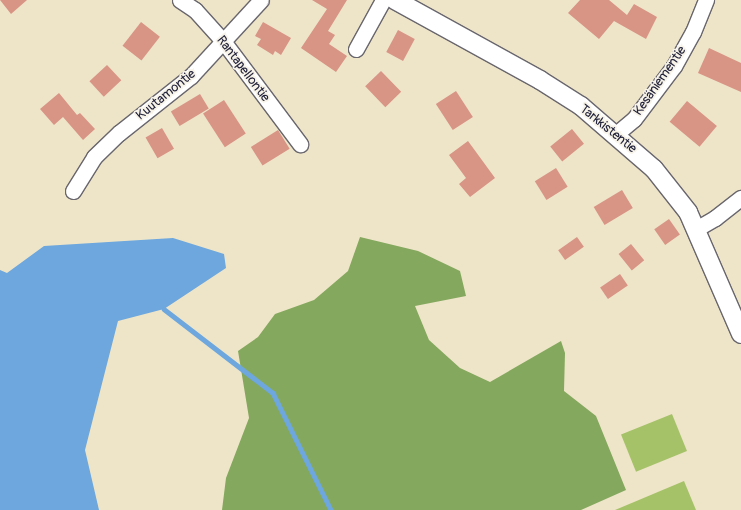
<!DOCTYPE html>
<html>
<head>
<meta charset="utf-8">
<style>
	body { margin:0 }
	#map { position:relative; width:741px; height:510px; overflow:hidden; background:#eee5c9; font-family:Pangolin,sans-serif }
	div>[style] { position:absolute }
	[style*='--x'] { left:calc(var(--x)*1px); top:calc(var(--y)*1px); width:calc(var(--w)*1px); rotate:calc(var(--a)*1deg) }
	.green>* { inset:0; background:#a6c269; transform-origin:0 0 }
	.forest>* { inset:0; background:#84a85d }
	.water>* { inset:0; background:#6da7dd }
	.stream>* { height:4.5px; margin:-2.25px; padding:0 2.25px; transform-origin:2.25px; border-radius:2.25px; background:#6da7dd }
	.building>* { inset:0; background:#d89485; transform-origin:0 0 }
	.roads { filter:drop-shadow(1px 0 #69666d) drop-shadow(-1px 0 #69666d) drop-shadow(0 1px #69666d) drop-shadow(0 -1px #69666d) }
	.minor>* { height:15px; margin:-7.5px; padding:0 7.5px; transform-origin:7.5px; border-radius:7.5px; background:#fff }
	.tertiary>* { height:18px; margin:-9px; padding:0 9px; transform-origin:9px; border-radius:9px; background:#fff }
	span { translate:-50% -50%; white-space:nowrap; text-align:center; line-height:1.15; -webkit-text-stroke:3.5px #f7f3e8; paint-order:stroke }
	.street-label { font-size:13px; color:#22223b }
</style>
</head>
<body>
<div id="map">
	<div class="green">
		<div style="left:672px;top:414px;width:40px;height:55px;rotate:68deg"></div>
		<div style="clip-path:polygon(684px 481px,696px 510px,615px 510px)"></div>
	</div>
	<div class="forest">
		<div style="clip-path:polygon(360px 237px,418px 251px,460px 271px,466px 296px,415px 306px,429px 340px,460px 368px,490px 382px,561px 341px,565px 353px,564px 391px,596px 416px,626px 490px,581px 510px,222px 510px,226px 478px,249px 418px,238px 351px,258px 337px,275px 314px,314px 300px,348px 271px)"></div>
	</div>
	<div class="water">
		<div style="clip-path:polygon(173px 238px,224px 254px,226px 268px,164px 309px,118px 321px,85px 450px,99px 510px,0 510px,0 270px,7px 273px,44px 246px)"></div>
	</div>
	<div class="stream">
		<div style="--x:164;--y:309;--w:138;--a:37.6"></div>
		<div style="--x:273;--y:393;--w:131;--a:63.6"></div>
	</div>
	<div class="building">
		<div style="clip-path:polygon(0 0,27px 0,11px 14px)"></div>
		<div style="clip-path:polygon(312px 0,347px 0,328px 31px,335px 35px,329px 44px,347px 56px,336px 72px,301px 48px,327px 9px)"></div>
		<div style="clip-path:polygon(580px 0,609px 0,627px 15px,634px 4px,657px 17px,646px 39px,614px 21px,599px 39px,568px 13px)"></div>
		<div style="left:141px;top:22px;width:24px;height:30px;rotate:38deg"></div>
		<div style="clip-path:polygon(263px 22px,291px 38px,281px 55px,275px 51px,273px 55px,257px 45px,261px 39px,255px 36px)"></div>
		<div style="left:398px;top:30px;width:19px;height:25px;rotate:28deg"></div>
		<div style="clip-path:polygon(709px 48px,741px 63px,741px 92px,698px 73px)"></div>
		<div style="left:107px;top:65px;width:21px;height:24px;rotate:47deg"></div>
		<div style="left:381px;top:71px;width:29px;height:22px;rotate:46deg"></div>
		<div style="left:456px;top:91px;width:31px;height:24px;rotate:57deg"></div>
		<div style="clip-path:polygon(59px 93px,77px 115px,80px 113px,95px 129px,83px 140px,63px 117px,54px 125px,40px 109px)"></div>
		<div style="left:200px;top:94px;width:17px;height:34px;rotate:59deg"></div>
		<div style="left:224px;top:100px;width:40px;height:25px;rotate:57deg"></div>
		<div style="left:687px;top:101px;width:39px;height:27px;rotate:40deg"></div>
		<div style="left:162px;top:128px;width:24px;height:19px;rotate:60deg"></div>
		<div style="left:572px;top:129px;width:19px;height:28px;rotate:51deg"></div>
		<div style="left:278px;top:130px;width:22px;height:32px;rotate:58deg"></div>
		<div style="clip-path:polygon(468px 141px,495px 178px,470px 197px,459px 184px,466px 178px,449px 155px)"></div>
		<div style="left:556px;top:168px;width:22px;height:25px;rotate:58deg"></div>
		<div style="left:622px;top:190px;width:21px;height:33px;rotate:59deg"></div>
		<div style="left:669px;top:219px;width:19px;height:18px;rotate:55deg"></div>
		<div style="left:577px;top:237px;width:12px;height:23px;rotate:55deg"></div>
		<div style="left:631px;top:244px;width:21px;height:16px;rotate:51deg"></div>
		<div style="left:620px;top:274px;width:14px;height:24px;rotate:56deg"></div>
	</div>
	<div class="roads">
		<div class="minor">
			<div style="--x:180;--y:0;--w:18;--a:34"></div>
			<div style="--x:195;--y:10;--w:42;--a:47.9"></div>
			<div style="--x:223;--y:41;--w:129;--a:53.2"></div>
			<div style="--x:356;--y:49;--w:56;--a:-61.1"></div>
			<div style="--x:616;--y:134;--w:23;--a:-40"></div>
			<div style="--x:634;--y:119;--w:66;--a:-53"></div>
			<div style="--x:674;--y:66;--w:39;--a:-61"></div>
			<div style="--x:693;--y:32;--w:35;--a:-68"></div>
			<div style="--x:73;--y:191;--w:40;--a:-58"></div>
			<div style="--x:94;--y:157;--w:35;--a:-44"></div>
			<div style="--x:119;--y:133;--w:92;--a:-38.4"></div>
			<div style="--x:191;--y:76;--w:103;--a:-47.4"></div>
			<div style="--x:696;--y:229;--w:22;--a:-30"></div>
			<div style="--x:715;--y:218;--w:33;--a:-38"></div>
		</div>
		<div class="tertiary">
			<div style="--x:395;--y:0;--w:166;--a:28.9"></div>
			<div style="--x:540;--y:80;--w:49;--a:32.4"></div>
			<div style="--x:581;--y:106;--w:96;--a:40.8"></div>
			<div style="--x:654;--y:169;--w:55;--a:51.7"></div>
			<div style="--x:688;--y:212;--w:133;--a:66.5"></div>
		</div>
	</div>
	<div class="street-label">
		<span style="left:243px;top:69px;rotate:53deg">Rantapellontie</span>
		<span style="left:660px;top:81px;rotate:-55deg">Kesäniementie</span>
		<span style="left:166px;top:95px;rotate:-39deg">Kuutamontie</span>
		<span style="left:608px;top:129px;rotate:39deg">Tarkkistentie</span>
	</div>
</div>
</body>
</html>
